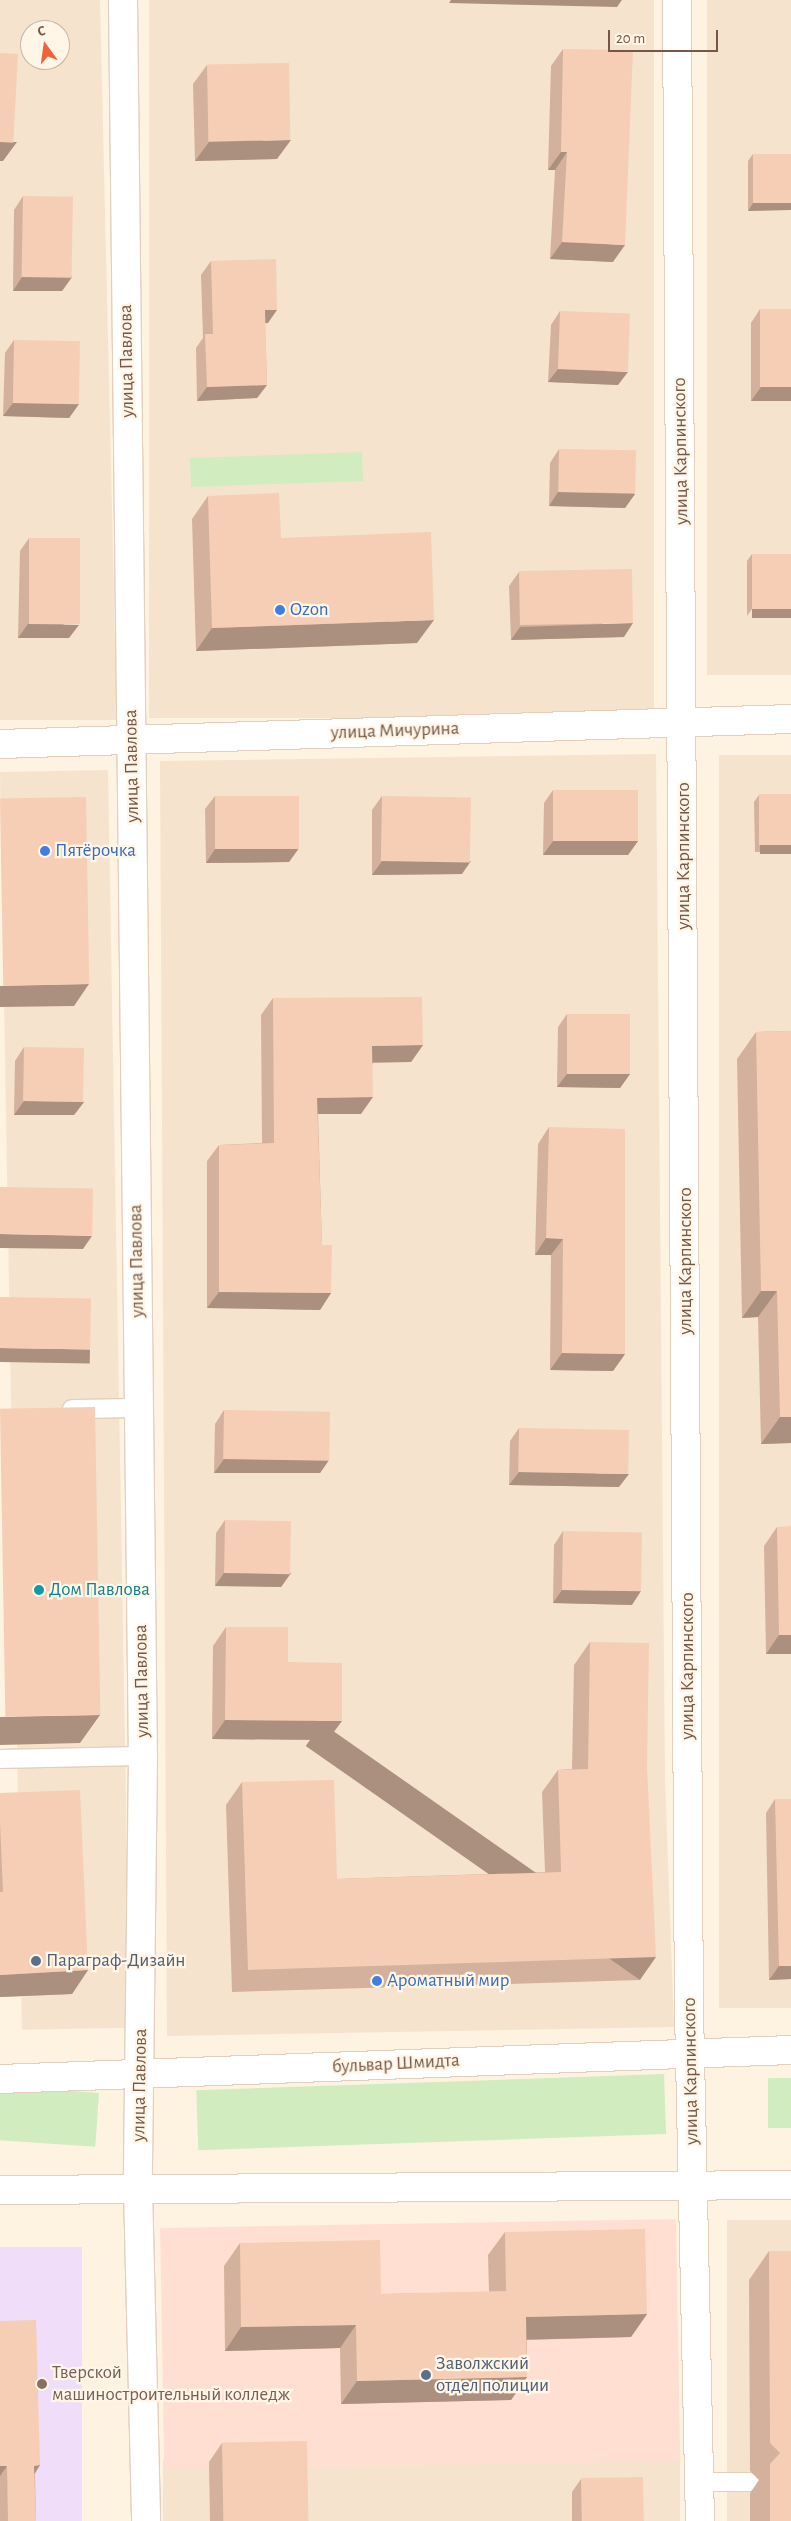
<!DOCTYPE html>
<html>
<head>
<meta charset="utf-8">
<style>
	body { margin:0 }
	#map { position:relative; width:791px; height:2521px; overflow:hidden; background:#fef2e0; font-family:"Alegreya Sans",sans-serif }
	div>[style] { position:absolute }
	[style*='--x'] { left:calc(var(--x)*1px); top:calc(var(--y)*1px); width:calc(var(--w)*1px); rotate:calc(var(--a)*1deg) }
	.residential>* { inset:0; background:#f6e3ce; transform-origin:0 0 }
	.commercial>* { inset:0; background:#ffdfd2; transform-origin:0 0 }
	.education>* { inset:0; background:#efddfa; transform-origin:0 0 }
	.green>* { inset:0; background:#d1ecbe; transform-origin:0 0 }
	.roads { filter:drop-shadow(1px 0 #e4cfbe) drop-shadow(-1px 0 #e4cfbe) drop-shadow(0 1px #e4cfbe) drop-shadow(0 -1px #e4cfbe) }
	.service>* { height:18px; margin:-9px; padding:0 9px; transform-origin:9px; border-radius:9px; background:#fff }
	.minor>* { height:28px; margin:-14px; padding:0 14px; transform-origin:14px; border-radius:14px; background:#fff }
	.tertiary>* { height:28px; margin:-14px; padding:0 14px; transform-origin:14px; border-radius:14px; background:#fff }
	.wall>* { inset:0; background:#d3b19c }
	.shaded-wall>* { inset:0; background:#ac907f; transform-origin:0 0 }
	.building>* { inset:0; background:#f5ceb5; transform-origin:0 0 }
	.dots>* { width:14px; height:14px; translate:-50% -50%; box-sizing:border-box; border:2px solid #fff6e7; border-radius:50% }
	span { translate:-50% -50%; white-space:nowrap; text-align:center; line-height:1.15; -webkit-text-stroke:4.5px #fff6e7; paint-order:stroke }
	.street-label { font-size:19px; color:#765646 }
	.shop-label { font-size:19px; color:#366cbe }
	.left { translate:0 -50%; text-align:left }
	.culture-label { font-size:19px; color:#0d838f }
	.service-label { font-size:19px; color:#4e5e75 }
	.education-label { font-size:19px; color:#785e54 }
	.north { position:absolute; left:20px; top:20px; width:50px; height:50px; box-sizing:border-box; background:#fff6e7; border:1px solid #c8b6a7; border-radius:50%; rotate:346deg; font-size:14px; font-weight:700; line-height:20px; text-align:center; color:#765646 }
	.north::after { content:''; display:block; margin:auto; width:18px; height:22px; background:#f1623c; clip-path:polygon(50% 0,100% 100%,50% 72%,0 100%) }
	.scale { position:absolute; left:608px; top:30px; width:110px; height:22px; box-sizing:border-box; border:2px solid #765646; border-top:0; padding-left:6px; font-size:15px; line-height:18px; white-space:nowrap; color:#765646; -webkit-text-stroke:4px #fff6e7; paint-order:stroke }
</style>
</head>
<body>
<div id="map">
	<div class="residential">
		<div style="clip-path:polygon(evenodd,0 0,100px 0,117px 720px,0 720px,0 0,30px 30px,60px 30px,60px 60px,30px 60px,30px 30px)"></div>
		<div style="left:149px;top:0;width:505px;height:718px"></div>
		<div style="left:707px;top:0;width:84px;height:675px"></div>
		<div style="clip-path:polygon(656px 754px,665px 1778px,674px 2027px,167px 2036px,160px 761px)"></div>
		<div style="left:791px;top:755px;width:1253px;height:72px;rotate:90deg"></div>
		<div style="left:108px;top:770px;width:1258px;height:108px;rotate:89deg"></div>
		<div style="left:727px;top:2220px;width:64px;height:301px"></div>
		<div style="left:163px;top:2460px;width:517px;height:61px"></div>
	</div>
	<div class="commercial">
		<div style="left:676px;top:2219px;width:242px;height:516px;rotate:89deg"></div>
	</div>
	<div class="education">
		<div style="left:0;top:2247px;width:82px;height:274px"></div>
	</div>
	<div class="green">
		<div style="left:362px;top:452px;width:29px;height:172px;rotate:88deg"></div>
		<div style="left:664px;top:2074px;width:60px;height:468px;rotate:88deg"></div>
		<div style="left:791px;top:2078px;width:50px;height:23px;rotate:90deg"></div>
		<div style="left:99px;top:2093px;width:54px;height:99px;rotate:94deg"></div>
	</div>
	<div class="roads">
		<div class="service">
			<div style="--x:72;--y:1409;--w:67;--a:-0.9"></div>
			<div style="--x:0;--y:1759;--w:143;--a:-1.2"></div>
			<div style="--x:700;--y:2482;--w:50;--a:0"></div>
		</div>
		<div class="minor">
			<div style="--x:123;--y:0;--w:1756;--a:89.35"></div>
			<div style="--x:143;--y:1756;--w:433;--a:90.7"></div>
			<div style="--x:138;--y:2189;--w:332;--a:88.6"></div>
			<div style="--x:677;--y:0;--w:2010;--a:89.66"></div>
			<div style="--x:689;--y:2010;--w:511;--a:88.77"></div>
			<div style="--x:0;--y:744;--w:791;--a:-1.81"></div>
		</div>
		<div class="tertiary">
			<div style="--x:0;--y:2079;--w:792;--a:-2.1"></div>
			<div style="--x:0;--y:2190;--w:791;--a:-0.36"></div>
		</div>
	</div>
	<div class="wall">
		<div style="clip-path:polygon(563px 49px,613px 262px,550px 259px,555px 170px,548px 170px,551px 66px)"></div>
		<div style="clip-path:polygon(207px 65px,277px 159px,195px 161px,193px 84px)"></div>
		<div style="clip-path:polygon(753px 154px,791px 154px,748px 211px,748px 161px)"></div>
		<div style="clip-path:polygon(23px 196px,72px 277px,62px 291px,13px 291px,14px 210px)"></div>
		<div style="clip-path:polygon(211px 261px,268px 323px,265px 323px,267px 385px,257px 398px,197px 401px,196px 348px,203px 338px,201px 275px)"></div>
		<div style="clip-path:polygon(760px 309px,791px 401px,751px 401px,751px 323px)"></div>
		<div style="clip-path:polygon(560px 311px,618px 385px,548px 382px,551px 325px)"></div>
		<div style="clip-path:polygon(14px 340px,79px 404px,69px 418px,3px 416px,5px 353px)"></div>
		<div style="clip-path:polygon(559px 449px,635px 494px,625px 508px,549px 506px,550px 463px)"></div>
		<div style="clip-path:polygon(208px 496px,281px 538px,417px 643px,196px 651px,192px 519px)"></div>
		<div style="clip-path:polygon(29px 538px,69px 638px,18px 638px,20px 551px)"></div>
		<div style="clip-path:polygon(752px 554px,791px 554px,747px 616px,747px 561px)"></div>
		<div style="clip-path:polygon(519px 572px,624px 637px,511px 640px,509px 586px)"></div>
		<div style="clip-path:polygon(553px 790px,638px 841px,628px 855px,543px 855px,544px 803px)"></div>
		<div style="clip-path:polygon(759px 795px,791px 852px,755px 852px,754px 802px)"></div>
		<div style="clip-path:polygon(215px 796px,299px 848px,289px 862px,206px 863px,205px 809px)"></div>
		<div style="clip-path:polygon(382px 796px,462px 874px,372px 875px,372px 810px)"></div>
		<div style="clip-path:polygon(273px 998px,423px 1045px,411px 1062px,373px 1062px,361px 1114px,318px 1114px,322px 1245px,331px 1293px,320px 1310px,207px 1308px,207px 1161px,219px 1145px,262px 1143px,261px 1015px)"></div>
		<div style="clip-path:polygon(567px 1014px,630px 1074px,620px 1088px,557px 1087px,558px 1027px)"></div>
		<div style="clip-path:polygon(791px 1031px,791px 1443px,761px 1444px,758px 1317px,742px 1318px,737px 1059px,756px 1032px)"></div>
		<div style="clip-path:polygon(24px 1047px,84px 1102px,74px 1115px,14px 1115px,15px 1061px)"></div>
		<div style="clip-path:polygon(549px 1127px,625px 1354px,613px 1371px,550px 1370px,551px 1255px,535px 1255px,538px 1144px)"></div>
		<div style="clip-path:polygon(224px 1410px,329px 1460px,320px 1473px,214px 1473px,215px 1424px)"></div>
		<div style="clip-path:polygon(519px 1428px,619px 1487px,509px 1485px,510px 1441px)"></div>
		<div style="clip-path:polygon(225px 1520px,291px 1573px,281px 1587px,215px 1586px,216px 1533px)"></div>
		<div style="clip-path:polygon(777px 1527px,791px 1654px,766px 1654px,764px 1546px)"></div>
		<div style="clip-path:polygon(563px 1531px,632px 1605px,553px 1603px,554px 1545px)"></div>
		<div style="clip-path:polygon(226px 1627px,288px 1662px,328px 1740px,212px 1739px,213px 1646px)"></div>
		<div style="clip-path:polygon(590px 1642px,640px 1980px,232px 1992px,226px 1805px,242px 1782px,337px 1879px,545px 1872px,542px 1792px,558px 1770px,572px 1769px,574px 1665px)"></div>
		<div style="clip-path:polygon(0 1793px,88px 1970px,72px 1994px,0 1997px)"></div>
		<div style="clip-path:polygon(775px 1799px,791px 1799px,791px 1979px,769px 1980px,766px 1813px)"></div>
		<div style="clip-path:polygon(505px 2232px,647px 2314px,631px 2337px,527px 2340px,527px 2377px,511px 2400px,341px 2404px,340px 2348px,225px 2351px,224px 2266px,240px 2243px,381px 2294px,489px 2292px,488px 2255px)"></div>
		<div style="clip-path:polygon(769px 2251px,791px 2521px,750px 2521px,750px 2493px,759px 2480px,750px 2471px,749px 2280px)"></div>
		<div style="clip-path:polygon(0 2321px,40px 2465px,35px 2474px,36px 2521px,0 2521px)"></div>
		<div style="clip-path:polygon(222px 2443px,308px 2521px,210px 2521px,209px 2462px)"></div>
		<div style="clip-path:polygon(581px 2479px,644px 2521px,572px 2521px,572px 2492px)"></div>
	</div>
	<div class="shaded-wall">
		<div style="clip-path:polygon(451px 0,622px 0,617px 7px,449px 3px)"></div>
		<div style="clip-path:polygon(291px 140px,277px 159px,195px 161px,209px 142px)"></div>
		<div style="clip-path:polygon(0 142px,17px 142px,3px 161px,0 161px)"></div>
		<div style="clip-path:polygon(561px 152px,567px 152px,555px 170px,548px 170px)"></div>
		<div style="clip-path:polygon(753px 203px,791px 203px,791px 210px,748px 211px)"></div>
		<div style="clip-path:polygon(562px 242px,625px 245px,613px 262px,550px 259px)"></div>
		<div style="clip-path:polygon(22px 277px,72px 277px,62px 291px,13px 291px)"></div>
		<div style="clip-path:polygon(265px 310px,277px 310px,268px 323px,255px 324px)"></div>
		<div style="clip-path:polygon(558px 369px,628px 372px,618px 385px,548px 382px)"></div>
		<div style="clip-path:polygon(267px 385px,257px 398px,197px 401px,207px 387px)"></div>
		<div style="clip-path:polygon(761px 387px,791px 387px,791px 401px,751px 401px)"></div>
		<div style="clip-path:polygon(13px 403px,79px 404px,69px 418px,3px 416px)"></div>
		<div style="clip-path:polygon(558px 492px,635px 494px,625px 508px,549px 506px)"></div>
		<div style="left:752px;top:609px;width:39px;height:9px"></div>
		<div style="clip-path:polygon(434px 620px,417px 643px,196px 651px,212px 628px)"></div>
		<div style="clip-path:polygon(633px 623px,624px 637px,511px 640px,520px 627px)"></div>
		<div style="clip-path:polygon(28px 624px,79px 625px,69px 638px,18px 638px)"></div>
		<div style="clip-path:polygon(553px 841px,638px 841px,628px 855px,543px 855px)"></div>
		<div style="left:760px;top:845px;width:31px;height:9px"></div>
		<div style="clip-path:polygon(299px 848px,289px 862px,206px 863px,215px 849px)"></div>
		<div style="clip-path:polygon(382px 861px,471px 861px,462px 874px,372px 875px)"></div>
		<div style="clip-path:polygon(89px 984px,74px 1006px,0 1007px,0 986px)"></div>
		<div style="clip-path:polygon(423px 1045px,411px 1062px,361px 1063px,372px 1046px)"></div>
		<div style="clip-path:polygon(567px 1074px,630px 1074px,620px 1088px,557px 1087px)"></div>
		<div style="clip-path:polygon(373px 1097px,361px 1114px,306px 1114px,317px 1098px)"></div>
		<div style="clip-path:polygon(24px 1101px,84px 1102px,74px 1115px,14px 1115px)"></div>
		<div style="clip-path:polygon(0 1234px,92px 1236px,83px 1249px,0 1248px)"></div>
		<div style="clip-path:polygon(546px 1238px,563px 1239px,551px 1255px,535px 1255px)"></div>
		<div style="clip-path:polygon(761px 1291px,777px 1291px,758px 1317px,742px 1318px)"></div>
		<div style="clip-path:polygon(219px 1292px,331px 1293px,320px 1310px,207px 1308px)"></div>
		<div style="left:0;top:1348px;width:90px;height:14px;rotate:1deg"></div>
		<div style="clip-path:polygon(562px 1353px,625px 1354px,613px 1371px,550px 1370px)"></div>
		<div style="clip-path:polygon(780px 1417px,791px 1417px,791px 1443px,761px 1444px)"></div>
		<div style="clip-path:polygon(224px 1459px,329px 1460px,320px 1473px,214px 1473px)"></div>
		<div style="clip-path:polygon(519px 1472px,629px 1474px,619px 1487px,509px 1485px)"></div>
		<div style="clip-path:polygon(224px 1573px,291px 1573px,281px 1587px,215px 1586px)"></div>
		<div style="clip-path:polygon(562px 1590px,641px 1591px,632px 1605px,553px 1603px)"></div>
		<div style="clip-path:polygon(779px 1635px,791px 1635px,791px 1654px,766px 1654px)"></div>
		<div style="clip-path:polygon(100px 1715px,80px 1743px,0 1745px,0 1717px)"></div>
		<div style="clip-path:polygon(225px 1720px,342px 1721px,328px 1740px,212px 1739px)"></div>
		<div style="left:656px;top:1957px;width:28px;height:408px;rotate:125deg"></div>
		<div style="clip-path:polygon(779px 1966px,791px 1966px,791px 1979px,769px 1980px)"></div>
		<div style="clip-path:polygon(88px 1970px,72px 1994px,0 1997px,0 1975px)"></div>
		<div style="clip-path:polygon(647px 2314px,631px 2337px,510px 2340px,526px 2317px)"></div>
		<div style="clip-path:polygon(356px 2325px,340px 2348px,225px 2351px,241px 2327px)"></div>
		<div style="clip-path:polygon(527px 2377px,511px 2400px,341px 2404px,357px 2381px)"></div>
		<div style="clip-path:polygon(40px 2465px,24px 2489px,34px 2466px)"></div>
		<div style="clip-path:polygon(0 2466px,7px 2466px,0 2476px)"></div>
	</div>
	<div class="building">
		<div style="clip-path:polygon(563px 49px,633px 50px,625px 245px,562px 242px,567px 152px,561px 152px)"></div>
		<div style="left:0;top:53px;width:18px;height:89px;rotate:3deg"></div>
		<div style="left:289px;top:63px;width:77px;height:82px;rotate:89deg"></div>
		<div style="left:753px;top:154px;width:38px;height:49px"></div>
		<div style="left:23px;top:196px;width:50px;height:81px;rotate:1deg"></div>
		<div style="clip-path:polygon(276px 259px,277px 310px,265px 310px,267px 385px,207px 387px,205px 334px,213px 334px,211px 261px)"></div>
		<div style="left:760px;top:309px;width:31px;height:78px"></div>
		<div style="left:560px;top:311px;width:70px;height:58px;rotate:2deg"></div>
		<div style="left:14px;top:340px;width:66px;height:63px;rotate:1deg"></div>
		<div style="left:559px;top:449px;width:77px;height:43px;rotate:1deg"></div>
		<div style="clip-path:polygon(279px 493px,281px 538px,431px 532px,434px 620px,212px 628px,208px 496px)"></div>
		<div style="left:29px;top:538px;width:51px;height:86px"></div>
		<div style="left:752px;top:554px;width:39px;height:55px"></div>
		<div style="left:632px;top:569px;width:54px;height:113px;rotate:89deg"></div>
		<div style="left:553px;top:790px;width:85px;height:51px"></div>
		<div style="left:791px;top:794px;width:51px;height:32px;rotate:90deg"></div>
		<div style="left:215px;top:796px;width:84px;height:53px"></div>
		<div style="left:382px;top:796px;width:89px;height:65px;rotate:1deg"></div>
		<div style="left:86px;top:797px;width:187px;height:86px;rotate:89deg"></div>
		<div style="clip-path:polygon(422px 997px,423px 1045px,372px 1046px,373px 1097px,317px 1098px,322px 1245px,332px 1245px,331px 1293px,219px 1292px,219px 1145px,274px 1143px,273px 998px)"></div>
		<div style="left:567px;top:1014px;width:63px;height:60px"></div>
		<div style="clip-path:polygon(791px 1031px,791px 1417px,780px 1417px,777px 1291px,761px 1291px,756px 1032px)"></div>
		<div style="left:24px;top:1047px;width:60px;height:54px;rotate:1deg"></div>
		<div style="clip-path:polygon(549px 1127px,625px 1129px,625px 1354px,562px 1353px,563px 1239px,546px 1238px)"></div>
		<div style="left:0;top:1187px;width:93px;height:47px;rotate:1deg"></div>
		<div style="left:0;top:1297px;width:91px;height:51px;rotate:1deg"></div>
		<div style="left:95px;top:1407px;width:308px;height:95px;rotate:89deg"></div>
		<div style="left:224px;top:1410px;width:106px;height:49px;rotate:1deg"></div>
		<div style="left:519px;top:1428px;width:110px;height:44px;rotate:1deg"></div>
		<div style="left:225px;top:1520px;width:66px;height:53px;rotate:1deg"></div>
		<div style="clip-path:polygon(791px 1526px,791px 1635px,779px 1635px,777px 1527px)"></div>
		<div style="left:563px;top:1531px;width:79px;height:59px;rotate:1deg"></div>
		<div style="clip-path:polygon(226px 1627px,288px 1627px,288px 1662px,342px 1663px,342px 1721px,225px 1720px)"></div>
		<div style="clip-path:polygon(590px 1642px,649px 1643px,647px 1766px,656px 1957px,248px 1970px,242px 1782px,334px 1780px,337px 1879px,561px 1872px,558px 1770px,588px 1769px)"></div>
		<div style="clip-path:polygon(80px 1790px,88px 1970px,0 1975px,0 1892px,3px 1892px,0 1822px,0 1793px)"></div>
		<div style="clip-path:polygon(775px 1799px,791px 1799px,791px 1966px,779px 1966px)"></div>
		<div style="clip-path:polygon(645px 2229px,647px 2314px,526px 2317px,527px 2377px,357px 2381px,356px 2325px,241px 2327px,240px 2243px,380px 2240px,381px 2294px,506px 2291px,505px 2232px)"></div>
		<div style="clip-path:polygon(769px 2251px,791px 2251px,791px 2521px,770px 2521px,770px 2464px,780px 2453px,770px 2443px)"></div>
		<div style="clip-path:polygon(36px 2320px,40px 2465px,34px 2466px,36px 2521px,8px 2521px,7px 2466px,0 2466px,0 2321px)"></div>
		<div style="left:307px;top:2441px;width:80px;height:85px;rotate:89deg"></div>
		<div style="left:643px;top:2477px;width:44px;height:62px;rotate:89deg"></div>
	</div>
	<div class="dots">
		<div style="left:280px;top:610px;background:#3f7fe0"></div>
		<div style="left:45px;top:851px;background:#3f7fe0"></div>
		<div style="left:39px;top:1590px;background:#0f9aa8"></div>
		<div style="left:36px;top:1961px;background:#5c6f8a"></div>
		<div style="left:377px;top:1981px;background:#3f7fe0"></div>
		<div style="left:426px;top:2375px;background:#5c6f8a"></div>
		<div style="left:42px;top:2384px;background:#8d6e63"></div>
	</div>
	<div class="street-label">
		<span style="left:127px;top:361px;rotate:-91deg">улица Павлова</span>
		<span style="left:681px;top:451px;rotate:-91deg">улица Карпинского</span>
		<span style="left:395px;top:731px;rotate:-2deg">улица Мичурина</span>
		<span style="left:132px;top:766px;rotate:-91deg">улица Павлова</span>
		<span style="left:684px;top:856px;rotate:-90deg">улица Карпинского</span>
		<span style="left:137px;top:1261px;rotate:-91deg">улица Павлова</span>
		<span style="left:686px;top:1261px;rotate:-90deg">улица Карпинского</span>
		<span style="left:688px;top:1666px;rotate:-90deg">улица Карпинского</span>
		<span style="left:142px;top:1681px;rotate:-91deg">улица Павлова</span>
		<span style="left:396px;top:2064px;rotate:-3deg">бульвар Шмидта</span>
		<span style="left:691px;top:2071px;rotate:-91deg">улица Карпинского</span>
		<span style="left:140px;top:2085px;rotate:-89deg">улица Павлова</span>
	</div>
	<div class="shop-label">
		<span class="left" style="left:290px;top:610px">Ozon</span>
		<span class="left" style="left:55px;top:851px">Пятёрочка</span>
		<span class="left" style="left:387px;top:1981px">Ароматный мир</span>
	</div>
	<div class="culture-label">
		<span class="left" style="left:49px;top:1590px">Дом Павлова</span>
	</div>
	<div class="service-label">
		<span class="left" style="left:46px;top:1961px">Параграф-Дизайн</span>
		<span class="left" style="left:436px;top:2375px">Заволжский<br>отдел полиции</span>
	</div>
	<div class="education-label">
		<span class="left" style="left:52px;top:2384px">Тверской<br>машиностроительный колледж</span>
	</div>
	<div class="north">С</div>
	<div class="scale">20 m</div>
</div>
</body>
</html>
